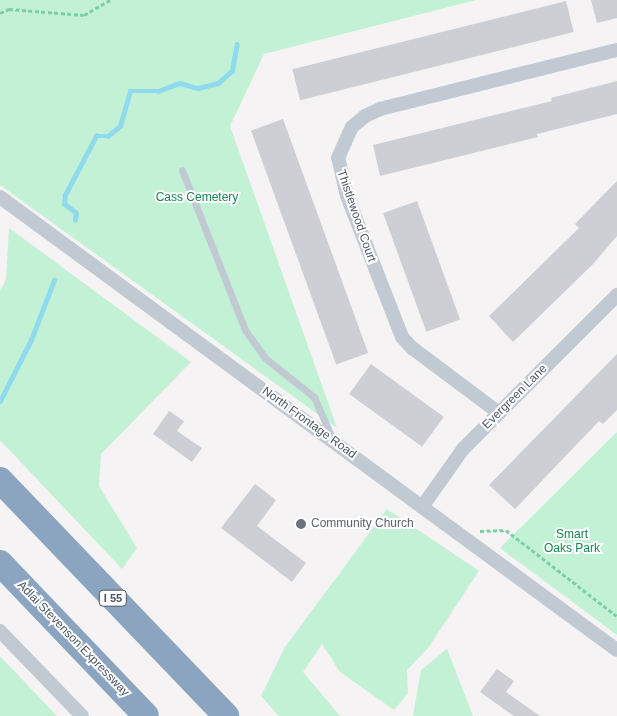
<!DOCTYPE html>
<html>
<head>
<meta charset="utf-8">
<style>
	body { margin:0 }
	#map { position:relative; width:617px; height:716px; overflow:hidden; background:#f5f3f3; font-family:Arial,sans-serif }
	div>[style] { position:absolute }
	[style*='--x'] { left:calc(var(--x)*1px); top:calc(var(--y)*1px); width:calc(var(--w)*1px); rotate:calc(var(--a)*1deg) }
	.green>* { inset:0; background:#c3f1d5 }
	.stream>* { height:4.5px; margin:-2.25px; padding:0 2.25px; transform-origin:2.25px; border-radius:2.25px; background:#90daee }
	.building>* { inset:0; background:#cdcfd5; transform-origin:0 0 }
	.path>* { height:2.5px; margin-top:-1.25px; transform-origin:0; background:repeating-linear-gradient(90deg,#7ad0a6 0 4px,transparent 0 6.5px) }
	.lane>* { height:7px; margin:-3.5px; padding:0 3.5px; transform-origin:3.5px; border-radius:3.5px; background:#c1cad2 }
	.street>* { height:14px; margin:-7px; padding:0 7px; transform-origin:7px; border-radius:7px; background:#c1cad2 }
	.highway>* { height:26px; margin:-13px; padding:0 13px; transform-origin:13px; border-radius:13px; background:#8ba5c1 }
	.dots>* { width:14px; height:14px; translate:-50% -50%; box-sizing:border-box; border:2px solid #fff; border-radius:50% }
	span { translate:-50% -50%; white-space:nowrap; text-align:center; line-height:1.15; -webkit-text-stroke:4px #fff; paint-order:stroke }
	.shield-label span { padding:1px 4px; background:#fff; border:1px solid; border-radius:4px; -webkit-text-stroke-width:0 }
	.shield-label { font-size:11px; color:#4a5661; font-weight:700 }
	.park-label { font-size:12px; color:#17864f }
	.street-label { font-size:12px; color:#4a5661 }
	.worship-label { font-size:12px; color:#5b616d }
	.left { translate:0 -50%; text-align:left }
</style>
</head>
<body>
<div id="map">
	<div class="green">
		<div style="clip-path:polygon(0 0,476px 0,264px 54px,230px 126px,337px 428px,0 185px)"></div>
		<div style="clip-path:polygon(9px 228px,191px 362px,101px 454px,99px 486px,137px 548px,122px 569px,0 440px,0 291px,6px 280px)"></div>
		<div style="clip-path:polygon(617px 432px,617px 635px,500px 548px)"></div>
		<div style="clip-path:polygon(387px 509px,479px 571px,428px 648px,407px 670px,408px 693px,394px 710px,340px 672px,322px 644px,303px 672px,340px 716px,279px 716px,261px 696px,285px 647px)"></div>
		<div style="clip-path:polygon(447px 649px,473px 716px,413px 716px,421px 670px)"></div>
		<div style="clip-path:polygon(0 656px,57px 716px,0 716px)"></div>
	</div>
	<div class="stream">
		<div style="--x:75;--y:220;--w:7;--a:-82"></div>
		<div style="--x:76;--y:213;--w:15;--a:-143"></div>
		<div style="--x:64;--y:204;--w:9;--a:-84"></div>
		<div style="--x:65;--y:195;--w:67;--a:-62.3"></div>
		<div style="--x:96;--y:136;--w:12;--a:0"></div>
		<div style="--x:108;--y:136;--w:16;--a:-40"></div>
		<div style="--x:120;--y:126;--w:36;--a:-74"></div>
		<div style="--x:130;--y:91;--w:28;--a:0"></div>
		<div style="--x:158;--y:91;--w:23;--a:-20"></div>
		<div style="--x:180;--y:83;--w:19;--a:16"></div>
		<div style="--x:198;--y:88;--w:21;--a:-14"></div>
		<div style="--x:218;--y:83;--w:18;--a:-41"></div>
		<div style="--x:232;--y:71;--w:27;--a:-80"></div>
		<div style="--x:0;--y:401;--w:68;--a:-63.1"></div>
		<div style="--x:31;--y:340;--w:64;--a:-69"></div>
	</div>
	<div class="building">
		<div style="clip-path:polygon(591px 0,617px 0,617px 18px,597px 23px)"></div>
		<div style="left:566px;top:1px;width:32px;height:282px;rotate:76deg"></div>
		<div style="clip-path:polygon(617px 81px,617px 114px,537px 134px,538px 137px,380px 176px,373px 145px,552px 101px,551px 98px)"></div>
		<div style="left:283px;top:119px;width:249px;height:34px;rotate:70deg"></div>
		<div style="clip-path:polygon(617px 181px,617px 236px,593px 264px,513px 342px,489px 316px,579px 228px,575px 224px)"></div>
		<div style="left:417px;top:201px;width:126px;height:36px;rotate:70deg"></div>
		<div style="clip-path:polygon(617px 354px,617px 410px,603px 424px,599px 421px,515px 509px,489px 485px)"></div>
		<div style="left:371px;top:364px;width:90px;height:37px;rotate:36deg"></div>
		<div style="clip-path:polygon(169px 411px,184px 421px,177px 431px,202px 448px,192px 462px,153px 434px)"></div>
		<div style="clip-path:polygon(255px 484px,276px 500px,257px 526px,306px 563px,292px 582px,221px 528px)"></div>
		<div style="clip-path:polygon(497px 669px,514px 681px,506px 692px,540px 716px,514px 716px,480px 692px)"></div>
	</div>
	<div class="path">
		<div style="--x:0;--y:13;--w:10;--a:-24"></div>
		<div style="--x:9;--y:9;--w:75;--a:4.6"></div>
		<div style="--x:84;--y:15;--w:30;--a:-30"></div>
		<div style="--x:480;--y:531;--w:26;--a:-2"></div>
		<div style="--x:506;--y:530;--w:140;--a:37.8"></div>
	</div>
	<div class="lane">
		<div style="--x:182;--y:170;--w:172;--a:68.5"></div>
		<div style="--x:245;--y:330;--w:34;--a:54"></div>
		<div style="--x:265;--y:358;--w:63;--a:38.5"></div>
		<div style="--x:314;--y:397;--w:45;--a:66.3"></div>
	</div>
	<div class="street">
		<div style="--x:0;--y:197;--w:765;--a:36.29"></div>
		<div style="--x:499;--y:413;--w:109;--a:-143.2"></div>
		<div style="--x:412;--y:348;--w:15;--a:-132"></div>
		<div style="--x:402;--y:337;--w:151;--a:-111.3"></div>
		<div style="--x:347;--y:196;--w:39;--a:-103"></div>
		<div style="--x:338;--y:158;--w:34;--a:-66"></div>
		<div style="--x:352;--y:127;--w:17;--a:-40"></div>
		<div style="--x:365;--y:116;--w:17;--a:-25"></div>
		<div style="--x:380;--y:109;--w:244;--a:-14"></div>
		<div style="--x:422;--y:507;--w:71;--a:-54.7"></div>
		<div style="--x:463;--y:449;--w:218;--a:-45"></div>
		<div style="--x:0;--y:631;--w:118;--a:46"></div>
	</div>
	<div class="highway">
		<div style="--x:0;--y:480;--w:327;--a:46.2"></div>
		<div style="--x:0;--y:563;--w:211;--a:46.3"></div>
	</div>
	<div class="dots">
		<div style="left:301px;top:524px;background:#6b7280"></div>
	</div>
	<div class="shield-label">
		<span style="left:113px;top:598px">I 55</span>
	</div>
	<div class="park-label">
		<span style="left:197px;top:198px">Cass Cemetery</span>
		<span style="left:572px;top:542px">Smart<br>Oaks Park</span>
	</div>
	<div class="street-label">
		<span style="left:356px;top:216px;rotate:71deg">Thistlewood Court</span>
		<span style="left:515px;top:397px;rotate:-45deg">Evergreen Lane</span>
		<span style="left:309px;top:423px;rotate:36deg">North Frontage Road</span>
		<span style="left:73px;top:639px;rotate:46deg">Adlai Stevenson Expressway</span>
	</div>
	<div class="worship-label">
		<span class="left" style="left:311px;top:524px">Community Church</span>
	</div>
</div>
</body>
</html>
